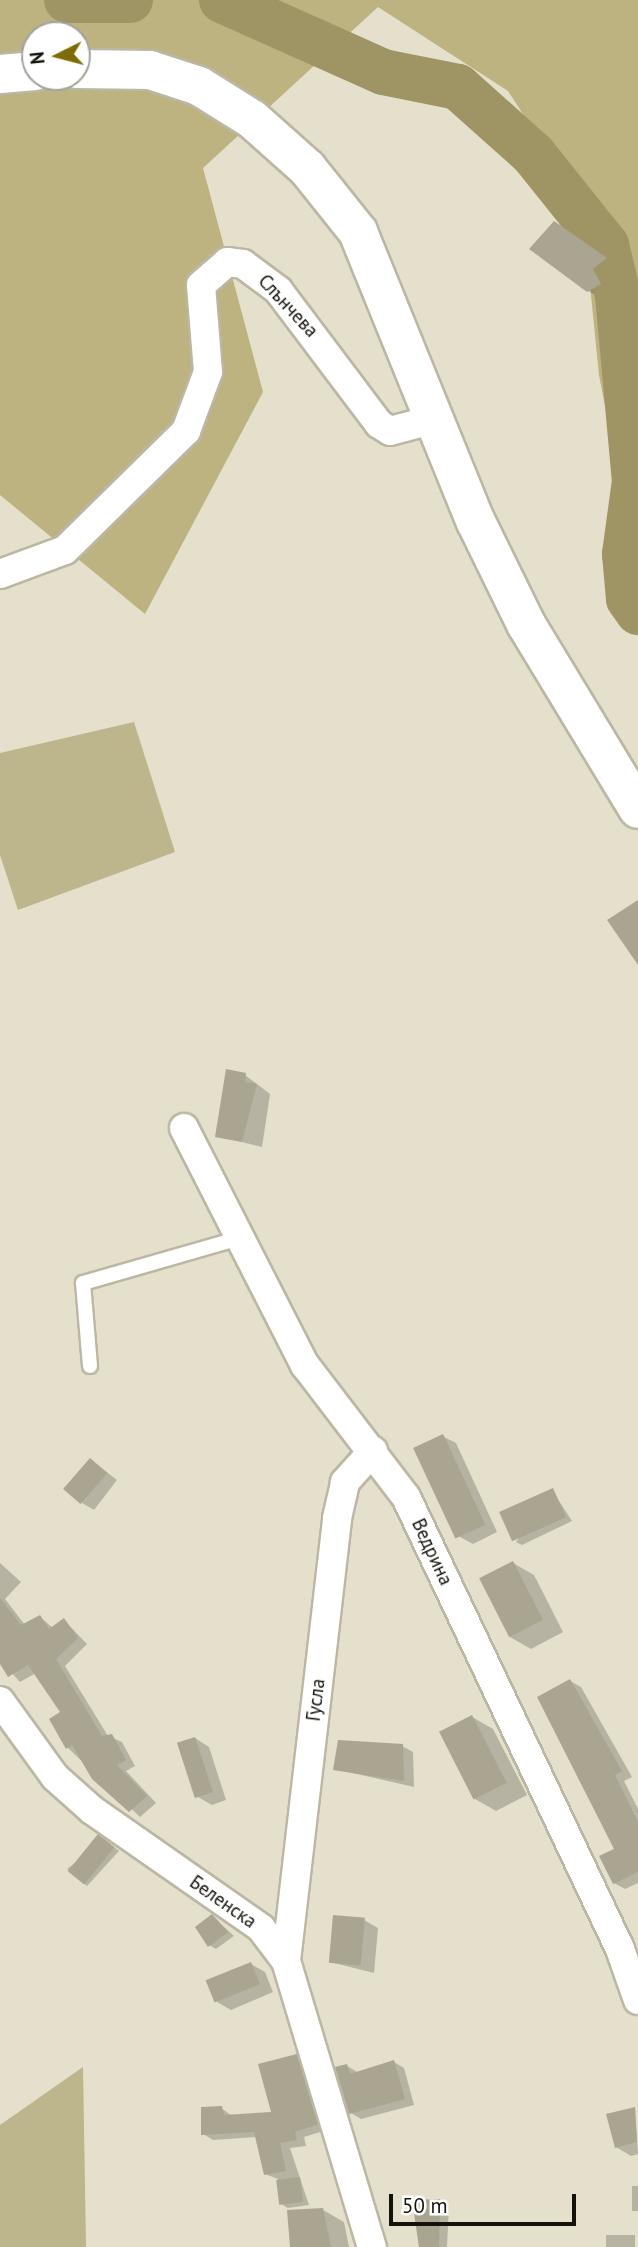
<!DOCTYPE html>
<html>
<head>
<meta charset="utf-8">
<style>
	body { margin:0 }
	#map { position:relative; width:638px; height:2247px; overflow:hidden; background:#e4e0cb; font-family:"PT Sans",sans-serif }
	div>[style] { position:absolute }
	[style*='--x'] { left:calc(var(--x)*1px); top:calc(var(--y)*1px); width:calc(var(--w)*1px); rotate:calc(var(--a)*1deg) }
	.green>* { inset:0; background:#bdb58c }
	.forest>* { inset:0; background:#bcb381 }
	.shadow>* { inset:0; background:#0003; transform-origin:0 0 }
	.river>* { height:46px; margin:-23px; padding:0 23px; transform-origin:23px; border-radius:23px; background:#9e9464 }
	.building>* { inset:0; background:#a9a591; transform-origin:0 0 }
	.roads { filter:drop-shadow(2px 0 #bbb7a2) drop-shadow(-2px 0 #bbb7a2) drop-shadow(0 2px #bbb7a2) drop-shadow(0 -2px #bbb7a2) }
	.lane>* { height:14px; margin:-7px; padding:0 7px; transform-origin:7px; border-radius:7px; background:#fff }
	.street>* { height:28px; margin:-14px; padding:0 14px; transform-origin:14px; border-radius:14px; background:#fff }
	.secondary>* { height:38px; margin:-19px; padding:0 19px; transform-origin:19px; border-radius:19px; background:#fff }
	span { translate:-50% -50%; white-space:nowrap; text-align:center; line-height:1.15; -webkit-text-stroke:7px #fff; paint-order:stroke }
	.street-label { font-size:19px; color:#14130b }
	.north { position:absolute; left:21px; top:21px; width:70px; height:70px; box-sizing:border-box; background:#fff; border:2px solid #a1a19d; border-radius:50%; rotate:264deg; font-size:19px; font-weight:700; line-height:28px; text-align:center; color:#14130b }
	.north::after { content:''; display:block; margin:auto; width:24px; height:32px; background:#7d6c06; clip-path:polygon(50% 0,100% 100%,50% 72%,0 100%) }
	.scale { position:absolute; left:389px; top:2194px; width:187px; height:32px; box-sizing:border-box; border:4px solid #14130b; border-top:0; padding-left:9px; font-size:21px; line-height:24px; white-space:nowrap; color:#14130b; -webkit-text-stroke:5px #fff; paint-order:stroke }
</style>
</head>
<body>
<div id="map">
	<div class="green">
		<div style="clip-path:polygon(134px 722px,175px 852px,18px 910px,0 855px,0 753px)"></div>
		<div style="clip-path:polygon(83px 2067px,86px 2247px,0 2247px,0 2125px)"></div>
	</div>
	<div class="forest">
		<div style="clip-path:polygon(evenodd,0 0,638px 0,638px 578px,599px 375px,582px 205px,508px 91px,378px 7px,203px 168px,263px 392px,145px 614px,0 495px,0 0,35px 35px,77px 35px,77px 77px,35px 77px,35px 35px)"></div>
	</div>
	<div class="shadow">
		<div style="clip-path:polygon(555px 223px,619px 267px,606px 277px,614px 292px,603px 299px,588px 291px)"></div>
		<div style="clip-path:polygon(245px 1075px,270px 1094px,262px 1147px,217px 1136px)"></div>
		<div style="clip-path:polygon(442px 1436px,456px 1443px,497px 1532px,473px 1544px,460px 1537px)"></div>
		<div style="clip-path:polygon(91px 1460px,117px 1480px,94px 1510px,82px 1503px)"></div>
		<div style="clip-path:polygon(552px 1490px,572px 1521px,522px 1545px,516px 1542px)"></div>
		<div style="clip-path:polygon(0 1563px,21px 1582px,5px 1599px,25px 1625px,40px 1617px,53px 1628px,64px 1620px,87px 1644px,65px 1666px,108px 1736px,122px 1742px,135px 1766px,126px 1771px,156px 1803px,140px 1817px,67px 1747px,63px 1713px,36px 1673px,20px 1682px,0 1660px)"></div>
		<div style="clip-path:polygon(513px 1563px,534px 1575px,563px 1632px,531px 1649px,510px 1637px)"></div>
		<div style="clip-path:polygon(570px 1681px,581px 1687px,632px 1777px,624px 1781px,638px 1809px,638px 1883px,625px 1889px,614px 1883px,616px 1850px)"></div>
		<div style="clip-path:polygon(472px 1717px,493px 1729px,527px 1795px,496px 1811px,475px 1799px)"></div>
		<div style="clip-path:polygon(195px 1738px,209px 1747px,226px 1800px,212px 1805px,198px 1797px)"></div>
		<div style="clip-path:polygon(402px 1746px,413px 1752px,414px 1787px,335px 1769px)"></div>
		<div style="clip-path:polygon(105px 1840px,119px 1851px,87px 1886px,67px 1869px)"></div>
		<div style="clip-path:polygon(212px 1916px,234px 1936px,216px 1949px,209px 1945px)"></div>
		<div style="clip-path:polygon(364px 1920px,378px 1928px,374px 1973px,330px 1962px)"></div>
		<div style="clip-path:polygon(251px 1964px,265px 1972px,273px 1992px,231px 2010px,217px 2002px)"></div>
		<div style="clip-path:polygon(296px 2056px,307px 2062px,327px 2130px,304px 2137px,306px 2146px,290px 2148px,309px 2205px,288px 2208px,281px 2204px,278px 2179px,265px 2174px,257px 2137px,213px 2140px,203px 2134px,221px 2108px,232px 2116px,273px 2114px)"></div>
		<div style="clip-path:polygon(394px 2062px,404px 2068px,414px 2105px,361px 2119px,351px 2113px,347px 2066px,359px 2073px)"></div>
		<div style="clip-path:polygon(635px 2109px,638px 2154px,631px 2156px,616px 2147px)"></div>
		<div style="left:632px;top:2186px;width:6px;height:25px"></div>
		<div style="clip-path:polygon(440px 2201px,449px 2206px,447px 2247px,419px 2247px,414px 2202px)"></div>
		<div style="clip-path:polygon(323px 2210px,344px 2222px,349px 2247px,291px 2247px)"></div>
		<div style="left:606px;top:2235px;width:29px;height:12px"></div>
	</div>
	<div class="river">
		<div style="--x:67;--y:0;--w:63;--a:0"></div>
		<div style="--x:222;--y:0;--w:176;--a:24.1"></div>
		<div style="--x:383;--y:72;--w:76;--a:11.3"></div>
		<div style="--x:458;--y:87;--w:101;--a:41.8"></div>
		<div style="--x:533;--y:154;--w:117;--a:51.3"></div>
		<div style="--x:606;--y:245;--w:51;--a:76.5"></div>
		<div style="--x:618;--y:295;--w:187;--a:84.8"></div>
		<div style="--x:635;--y:481;--w:74;--a:97.8"></div>
		<div style="--x:625;--y:554;--w:45;--a:84.9"></div>
		<div style="--x:629;--y:599;--w:16;--a:55"></div>
	</div>
	<div class="building">
		<div style="clip-path:polygon(554px 221px,607px 258px,593px 269px,601px 284px,587px 292px,529px 249px)"></div>
		<div style="clip-path:polygon(638px 900px,638px 965px,607px 920px)"></div>
		<div style="clip-path:polygon(226px 1069px,246px 1073px,245px 1082px,257px 1084px,242px 1142px,215px 1137px)"></div>
		<div style="left:443px;top:1434px;width:100px;height:33px;rotate:65deg"></div>
		<div style="left:90px;top:1458px;width:23px;height:41px;rotate:41deg"></div>
		<div style="left:553px;top:1488px;width:32px;height:59px;rotate:66deg"></div>
		<div style="left:513px;top:1561px;width:66px;height:38px;rotate:63deg"></div>
		<div style="clip-path:polygon(0 1598px,21px 1625px,40px 1615px,49px 1629px,64px 1618px,78px 1638px,56px 1659px,102px 1736px,112px 1734px,126px 1760px,117px 1765px,147px 1796px,129px 1812px,92px 1779px,72px 1745px,66px 1749px,49px 1719px,60px 1712px,28px 1665px,8px 1677px,0 1664px)"></div>
		<div style="clip-path:polygon(570px 1679px,622px 1771px,615px 1775px,638px 1822px,638px 1872px,613px 1884px,599px 1856px,614px 1849px,537px 1697px)"></div>
		<div style="left:472px;top:1715px;width:76px;height:37px;rotate:63deg"></div>
		<div style="left:195px;top:1737px;width:58px;height:19px;rotate:72deg"></div>
		<div style="clip-path:polygon(338px 1740px,403px 1744px,404px 1781px,333px 1770px)"></div>
		<div style="left:98px;top:1834px;width:21px;height:48px;rotate:39deg"></div>
		<div style="clip-path:polygon(212px 1914px,228px 1932px,208px 1947px,195px 1927px)"></div>
		<div style="left:333px;top:1915px;width:32px;height:48px;rotate:5deg"></div>
		<div style="left:251px;top:1962px;width:24px;height:49px;rotate:68deg"></div>
		<div style="clip-path:polygon(297px 2054px,318px 2124px,295px 2132px,297px 2140px,280px 2143px,286px 2171px,264px 2175px,254px 2132px,201px 2135px,201px 2107px,222px 2106px,224px 2115px,271px 2112px,258px 2064px)"></div>
		<div style="clip-path:polygon(394px 2060px,405px 2099px,349px 2114px,335px 2067px,347px 2064px,350px 2074px)"></div>
		<div style="clip-path:polygon(635px 2107px,637px 2142px,615px 2148px,606px 2114px)"></div>
		<div style="left:300px;top:2177px;width:25px;height:24px;rotate:83deg"></div>
		<div style="clip-path:polygon(440px 2199px,439px 2247px,419px 2247px,412px 2200px)"></div>
		<div style="clip-path:polygon(323px 2208px,331px 2247px,290px 2247px,287px 2210px)"></div>
	</div>
	<div class="roads">
		<div class="lane">
			<div style="--x:90;--y:1366;--w:83;--a:-94.8"></div>
			<div style="--x:83;--y:1283;--w:163;--a:-16"></div>
		</div>
		<div class="street">
			<div style="--x:0;--y:574;--w:69;--a:-20.3"></div>
			<div style="--x:65;--y:550;--w:170;--a:-44.5"></div>
			<div style="--x:186;--y:431;--w:63;--a:-69.6"></div>
			<div style="--x:208;--y:372;--w:87;--a:-94.6"></div>
			<div style="--x:201;--y:285;--w:35;--a:-41"></div>
			<div style="--x:227;--y:262;--w:16;--a:7"></div>
			<div style="--x:243;--y:264;--w:44;--a:36.6"></div>
			<div style="--x:278;--y:290;--w:168;--a:53"></div>
			<div style="--x:379;--y:424;--w:13;--a:32"></div>
			<div style="--x:390;--y:431;--w:47;--a:-14.9"></div>
			<div style="--x:184;--y:1128;--w:266;--a:63"></div>
			<div style="--x:305;--y:1365;--w:166;--a:52.6"></div>
			<div style="--x:406;--y:1497;--w:500;--a:64.66"></div>
			<div style="--x:620;--y:1949;--w:54;--a:70.6"></div>
			<div style="--x:0;--y:1701;--w:94;--a:54.1"></div>
			<div style="--x:55;--y:1777;--w:50;--a:41.7"></div>
			<div style="--x:92;--y:1810;--w:206;--a:34.9"></div>
			<div style="--x:261;--y:1928;--w:41;--a:52.9"></div>
			<div style="--x:286;--y:1961;--w:299;--a:73.3"></div>
			<div style="--x:286;--y:1961;--w:446;--a:-83.4"></div>
			<div style="--x:337;--y:1518;--w:37;--a:-77"></div>
			<div style="--x:345;--y:1482;--w:42;--a:-47.9"></div>
		</div>
		<div class="secondary">
			<div style="--x:77;--y:69;--w:73;--a:0.8"></div>
			<div style="--x:150;--y:70;--w:52;--a:18.1"></div>
			<div style="--x:199;--y:86;--w:62;--a:31.9"></div>
			<div style="--x:252;--y:119;--w:74;--a:41.7"></div>
			<div style="--x:307;--y:168;--w:82;--a:51.4"></div>
			<div style="--x:358;--y:232;--w:313;--a:67.9"></div>
			<div style="--x:476;--y:522;--w:114;--a:63.9"></div>
			<div style="--x:526;--y:624;--w:216;--a:58.8"></div>
			<div style="--x:0;--y:74;--w:35;--a:-5"></div>
		</div>
	</div>
	<div class="street-label">
		<span style="left:288px;top:306px;rotate:47deg">Слънчева</span>
		<span style="left:432px;top:1552px;rotate:65deg">Ведрина</span>
		<span style="left:316px;top:1700px;rotate:-83deg">Гусла</span>
		<span style="left:223px;top:1902px;rotate:35deg">Беленска</span>
	</div>
	<div class="north">N</div>
	<div class="scale">50 m</div>
</div>
</body>
</html>
